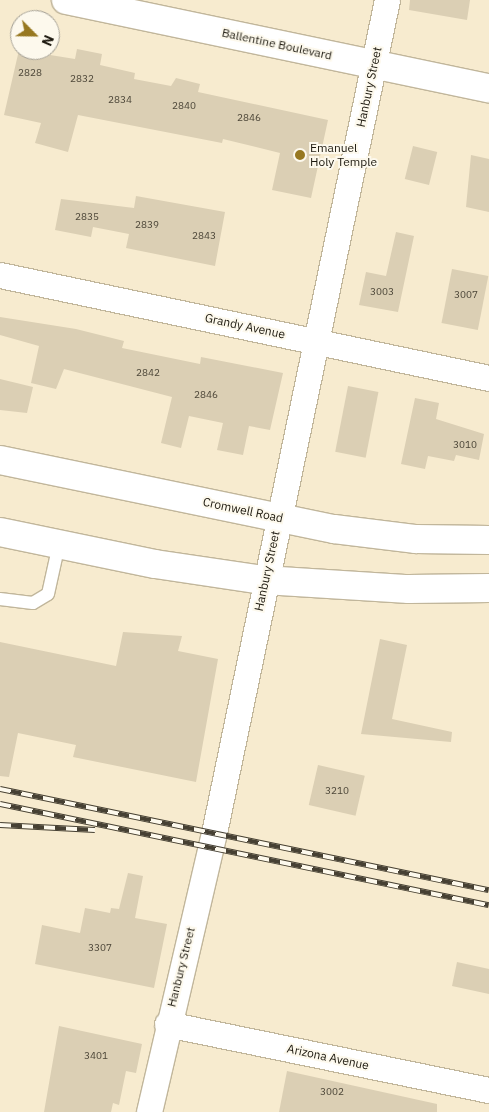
<!DOCTYPE html>
<html>
<head>
<meta charset="utf-8">
<style>
	body { margin:0 }
	#map { position:relative; width:489px; height:1112px; overflow:hidden; background:#f7ebcf; font-family:"IBM Plex Sans",sans-serif }
	div>[style] { position:absolute }
	[style*='--x'] { left:calc(var(--x)*1px); top:calc(var(--y)*1px); width:calc(var(--w)*1px); rotate:calc(var(--a)*1deg) }
	.building>* { inset:0; background:#dbcfb4; transform-origin:0 0 }
	.roads { filter:drop-shadow(1px 0 #c1b69b) drop-shadow(-1px 0 #c1b69b) drop-shadow(0 1px #c1b69b) drop-shadow(0 -1px #c1b69b) }
	.service>* { height:12px; margin:-6px; padding:0 6px; transform-origin:6px; border-radius:6px; background:#fff }
	.minor>* { height:25px; margin:-12.5px; padding:0 12.5px; transform-origin:12.5px; border-radius:12.5px; background:#fff }
	.tertiary>* { height:28px; margin:-14px; padding:0 14px; transform-origin:14px; border-radius:14px; background:#fff }
	.secondary>* { height:28px; margin:-14px; padding:0 14px; transform-origin:14px; border-radius:14px; background:#fff }
	.rail>* { height:5.5px; margin-top:-2.75px; transform-origin:0; background:repeating-linear-gradient(90deg,#fdf9ed 0 11px,#464033 0 22px); box-sizing:border-box; border-block:1px solid #464033 }
	.dots>* { width:14px; height:14px; translate:-50% -50%; box-sizing:border-box; border:2px solid #fdf9ed; border-radius:50% }
	span { translate:-50% -50%; white-space:nowrap; text-align:center; line-height:1.15; -webkit-text-stroke:4px #fdf9ed; paint-order:stroke }
	.number-label { font-size:10px; color:#4c4638 }
	.number-label span { -webkit-text-stroke-width:0 }
	.street-label { font-size:12px; color:#1c180e }
	.poi-label { font-size:12px; color:#1c180e }
	.left { translate:0 -50%; text-align:left }
	.north { position:absolute; left:10px; top:10px; width:50px; height:50px; box-sizing:border-box; background:#fdf9ed; border:1px solid #a39f94; border-radius:50%; rotate:113deg; font-size:14px; font-weight:700; line-height:20px; text-align:center; color:#1c180e }
	.north::after { content:''; display:block; margin:auto; width:18px; height:22px; background:#977820; clip-path:polygon(50% 0,100% 100%,50% 72%,0 100%) }
</style>
</head>
<body>
<div id="map">
	<div class="building">
		<div style="clip-path:polygon(410px 0,470px 0,467px 20px,409px 10px)"></div>
		<div style="clip-path:polygon(77px 49px,102px 54px,100px 65px,135px 73px,134px 79px,171px 86px,176px 78px,200px 84px,198px 92px,328px 120px,311px 198px,272px 190px,280px 153px,223px 139px,222px 143px,78px 115px,68px 152px,35px 143px,41px 123px,4px 115px,19px 50px,75px 59px)"></div>
		<div style="left:413px;top:146px;width:25px;height:34px;rotate:14deg"></div>
		<div style="clip-path:polygon(471px 155px,489px 159px,489px 212px,466px 207px)"></div>
		<div style="clip-path:polygon(136px 196px,225px 212px,215px 266px,126px 248px,129px 234px,93px 227px,91px 237px,55px 230px,61px 199px,134px 208px)"></div>
		<div style="clip-path:polygon(396px 232px,414px 236px,398px 312px,359px 305px,366px 272px,386px 276px)"></div>
		<div style="left:452px;top:269px;width:37px;height:55px;rotate:11deg"></div>
		<div style="clip-path:polygon(0 317px,76px 329px,124px 341px,122px 348px,200px 364px,201px 357px,283px 373px,270px 430px,249px 426px,243px 455px,217px 450px,223px 423px,189px 416px,181px 448px,161px 443px,172px 397px,64px 369px,56px 389px,31px 383px,39px 346px,0 335px)"></div>
		<div style="clip-path:polygon(0 379px,33px 387px,27px 413px,0 410px)"></div>
		<div style="left:348px;top:386px;width:31px;height:67px;rotate:11deg"></div>
		<div style="clip-path:polygon(415px 398px,439px 403px,436px 419px,484px 434px,479px 460px,456px 455px,454px 461px,428px 456px,425px 469px,401px 464px)"></div>
		<div style="clip-path:polygon(123px 632px,182px 636px,178px 651px,218px 659px,196px 782px,73px 757px,76px 745px,18px 733px,9px 777px,0 776px,0 642px,116px 666px)"></div>
		<div style="clip-path:polygon(380px 639px,407px 645px,392px 719px,452px 732px,451px 742px,361px 734px)"></div>
		<div style="left:318px;top:765px;width:48px;height:41px;rotate:13deg"></div>
		<div style="clip-path:polygon(128px 873px,143px 876px,135px 918px,167px 924px,154px 988px,35px 964px,42px 925px,80px 933px,85px 908px,110px 913px,111px 908px,119px 909px)"></div>
		<div style="clip-path:polygon(457px 962px,489px 969px,489px 994px,452px 986px)"></div>
		<div style="clip-path:polygon(59px 1026px,142px 1044px,136px 1073px,126px 1071px,119px 1105px,113px 1103px,111px 1112px,44px 1112px)"></div>
		<div style="clip-path:polygon(287px 1071px,437px 1104px,437px 1112px,279px 1112px)"></div>
	</div>
	<div class="roads">
		<div class="service">
			<div style="--x:0;--y:599;--w:33;--a:7"></div>
			<div style="--x:33;--y:603;--w:17;--a:-31"></div>
			<div style="--x:48;--y:594;--w:51;--a:-77.6"></div>
		</div>
		<div class="minor">
			<div style="--x:0;--y:275;--w:500;--a:11.9"></div>
			<div style="--x:167;--y:1024;--w:329;--a:11.6"></div>
			<div style="--x:149;--y:1112;--w:286;--a:-76.9"></div>
			<div style="--x:214;--y:833;--w:851;--a:-78.27"></div>
		</div>
		<div class="tertiary">
			<div style="--x:0;--y:460;--w:341;--a:11.7"></div>
			<div style="--x:334;--y:529;--w:83;--a:7"></div>
			<div style="--x:416;--y:539;--w:73;--a:0.8"></div>
			<div style="--x:0;--y:532;--w:158;--a:11.7"></div>
			<div style="--x:155;--y:564;--w:110;--a:8.4"></div>
			<div style="--x:264;--y:580;--w:145;--a:3.6"></div>
			<div style="--x:409;--y:589;--w:80;--a:-0.7"></div>
		</div>
		<div class="secondary">
			<div style="--x:66;--y:0;--w:432;--a:11.8"></div>
		</div>
	</div>
	<div class="rail">
		<div style="--x:0;--y:789;--w:499;--a:11.7"></div>
		<div style="--x:0;--y:804;--w:499;--a:11.7"></div>
		<div style="--x:0;--y:825;--w:95;--a:3"></div>
	</div>
	<div class="dots">
		<div style="left:300px;top:155px;background:#977820"></div>
	</div>
	<div class="number-label">
		<span style="left:30px;top:73px">2828</span>
		<span style="left:82px;top:79px">2832</span>
		<span style="left:120px;top:100px">2834</span>
		<span style="left:184px;top:106px">2840</span>
		<span style="left:249px;top:118px">2846</span>
		<span style="left:87px;top:217px">2835</span>
		<span style="left:147px;top:225px">2839</span>
		<span style="left:204px;top:236px">2843</span>
		<span style="left:382px;top:292px">3003</span>
		<span style="left:466px;top:295px">3007</span>
		<span style="left:148px;top:373px">2842</span>
		<span style="left:206px;top:395px">2846</span>
		<span style="left:465px;top:445px">3010</span>
		<span style="left:337px;top:791px">3210</span>
		<span style="left:100px;top:948px">3307</span>
		<span style="left:96px;top:1056px">3401</span>
		<span style="left:332px;top:1092px">3002</span>
	</div>
	<div class="street-label">
		<span style="left:277px;top:44px;rotate:12deg">Ballentine Boulevard</span>
		<span style="left:369px;top:87px;rotate:-78deg">Hanbury Street</span>
		<span style="left:245px;top:326px;rotate:12deg">Grandy Avenue</span>
		<span style="left:243px;top:510px;rotate:12deg">Cromwell Road</span>
		<span style="left:267px;top:571px;rotate:-78deg">Hanbury Street</span>
		<span style="left:181px;top:967px;rotate:-76deg">Hanbury Street</span>
		<span style="left:328px;top:1057px;rotate:12deg">Arizona Avenue</span>
	</div>
	<div class="poi-label">
		<span class="left" style="left:310px;top:155px">Emanuel<br>Holy Temple</span>
	</div>
	<div class="north">N</div>
</div>
</body>
</html>
